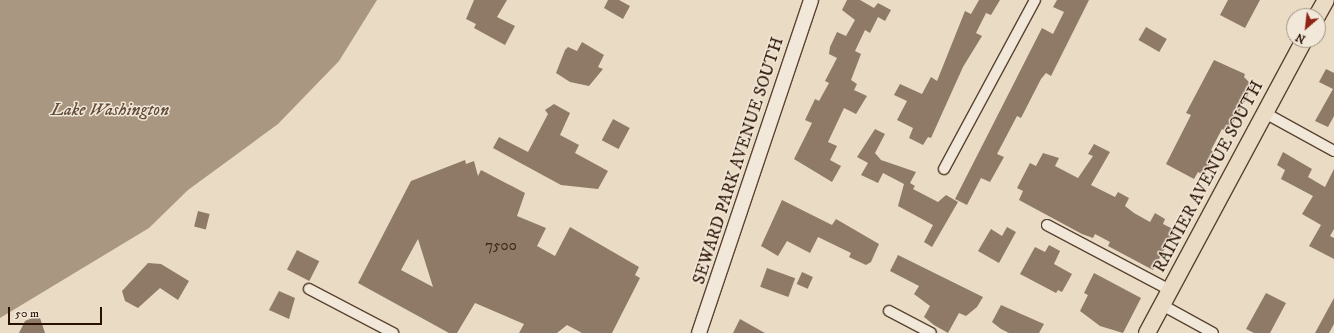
<!DOCTYPE html>
<html>
<head>
<meta charset="utf-8">
<style>
	body { margin:0 }
	#map { position:relative; width:1334px; height:333px; overflow:hidden; background:#eadcc4; font-family:"IM FELL DW Pica",serif }
	div>[style] { position:absolute }
	[style*='--x'] { left:calc(var(--x)*1px); top:calc(var(--y)*1px); width:calc(var(--w)*1px); rotate:calc(var(--a)*1deg) }
	.water>* { inset:0; background:#a99781 }
	.building>* { inset:0; background:#8e7a66; transform-origin:0 0 }
	.roads { filter:drop-shadow(1px 0 #5a4331) drop-shadow(-1px 0 #5a4331) drop-shadow(0 1px #5a4331) drop-shadow(0 -1px #5a4331) }
	.minor>* { height:10px; margin:-5px; padding:0 5px; transform-origin:5px; border-radius:5px; background:#f1e8d9 }
	.secondary>* { height:14px; margin:-7px; padding:0 7px; transform-origin:7px; border-radius:7px; background:#f1e8d9 }
	.primary>* { height:16px; margin:-8px; padding:0 8px; transform-origin:8px; border-radius:8px; background:#eadcc4 }
	span { translate:-50% -50%; white-space:nowrap; text-align:center; line-height:1.15; -webkit-text-stroke:3px #f1e8d9; paint-order:stroke }
	.number-label { font-size:15px; color:#432a1a }
	.number-label span { -webkit-text-stroke-width:0 }
	.street-label { font-size:17px; color:#2a1000 }
	.water-label { font-size:18px; color:#634d3a; font-style:italic }
	.north { position:absolute; left:1286px; top:8px; width:40px; height:40px; box-sizing:border-box; background:#f1e8d9; border:1px solid #a19282; border-radius:50%; rotate:208deg; font-size:11px; font-weight:700; line-height:16px; text-align:center; color:#2a1000 }
	.north::after { content:''; display:block; margin:auto; width:14px; height:18px; background:#8f2418; clip-path:polygon(50% 0,100% 100%,50% 72%,0 100%) }
	.scale { position:absolute; left:8px; top:307px; width:94px; height:18px; box-sizing:border-box; border:2px solid #2a1000; border-top:0; padding-left:5px; font-size:12px; line-height:14px; white-space:nowrap; color:#2a1000; -webkit-text-stroke:3px #f1e8d9; paint-order:stroke }
</style>
</head>
<body>
<div id="map">
	<div class="water">
		<div style="clip-path:polygon(0 0,377px 0,339px 61px,278px 124px,188px 190px,149px 228px,0 318px)"></div>
	</div>
	<div class="building">
		<div style="clip-path:polygon(474px 0,507px 0,497px 17px,515px 26px,505px 45px,474px 28px,476px 24px,466px 19px)"></div>
		<div style="clip-path:polygon(608px 0,619px 0,630px 6px,623px 19px,604px 8px)"></div>
		<div style="clip-path:polygon(847px 0,860px 0,874px 8px,878px 3px,891px 10px,885px 21px,878px 17px,870px 33px,865px 30px,855px 51px,861px 54px,851px 80px,857px 84px,854px 90px,867px 96px,856px 114px,844px 108px,828px 142px,837px 146px,830px 160px,841px 166px,832px 182px,794px 159px,812px 123px,805px 120px,815px 99px,819px 101px,829px 83px,825px 81px,837px 58px,829px 54px,830px 47px,837px 32px,846px 36px,855px 20px,842px 10px)"></div>
		<div style="clip-path:polygon(979px 0,1000px 0,991px 15px,986px 13px,976px 33px,982px 36px,963px 67px,931px 138px,928px 137px,923px 145px,909px 138px,913px 128px,897px 120px,907px 101px,894px 95px,900px 84px,922px 94px,931px 77px,937px 81px,965px 11px,971px 14px)"></div>
		<div style="clip-path:polygon(1057px 0,1089px 0,1051px 76px,1046px 73px,1041px 79px,1021px 118px,1017px 116px,997px 154px,1004px 157px,990px 182px,981px 178px,967px 205px,955px 199px,1042px 28px,1053px 34px,1064px 12px,1053px 7px)"></div>
		<div style="clip-path:polygon(1228px 0,1260px 0,1245px 28px,1220px 15px)"></div>
		<div style="left:1146px;top:27px;width:24px;height:15px;rotate:30deg"></div>
		<div style="clip-path:polygon(582px 42px,604px 55px,598px 67px,603px 69px,589px 86px,570px 82px,556px 73px,565px 50px,568px 47px,577px 51px)"></div>
		<div style="clip-path:polygon(1214px 60px,1245px 74px,1244px 77px,1253px 86px,1228px 132px,1222px 129px,1211px 150px,1215px 153px,1204px 175px,1198px 172px,1194px 179px,1166px 164px,1191px 115px,1186px 113px)"></div>
		<div style="clip-path:polygon(1326px 69px,1334px 73px,1334px 116px,1328px 127px,1315px 121px,1333px 89px,1319px 82px)"></div>
		<div style="clip-path:polygon(554px 104px,570px 113px,560px 135px,579px 145px,575px 153px,608px 171px,598px 189px,561px 185px,493px 148px,499px 137px,528px 152px,548px 114px,545px 110px)"></div>
		<div style="left:613px;top:119px;width:19px;height:24px;rotate:28deg"></div>
		<div style="clip-path:polygon(875px 129px,885px 134px,875px 153px,881px 160px,916px 172px,910px 183px,915px 186px,913px 189px,938px 202px,946px 195px,958px 202px,932px 247px,924px 242px,933px 225px,898px 206px,904px 184px,883px 173px,878px 183px,861px 175px,868px 163px,857px 157px)"></div>
		<div style="clip-path:polygon(1094px 144px,1110px 152px,1091px 185px,1115px 197px,1118px 192px,1129px 198px,1125px 206px,1134px 213px,1150px 222px,1155px 213px,1165px 219px,1163px 224px,1175px 230px,1153px 270px,1108px 246px,1110px 242px,1095px 234px,1093px 238px,1082px 234px,1019px 200px,1023px 191px,1017px 188px,1030px 163px,1036px 166px,1043px 153px,1059px 158px,1055px 166px,1078px 178px,1093px 156px,1088px 154px)"></div>
		<div style="clip-path:polygon(1283px 152px,1312px 169px,1308px 177px,1325px 187px,1334px 169px,1334px 229px,1330px 236px,1334px 238px,1334px 259px,1309px 246px,1321px 225px,1302px 214px,1313px 196px,1281px 179px,1285px 170px,1277px 165px)"></div>
		<div style="clip-path:polygon(evenodd,465px 160px,466px 164px,474px 161px,478px 176px,481px 170px,525px 193px,517px 216px,546px 228px,537px 246px,555px 256px,570px 227px,639px 267px,635px 275px,640px 278px,612px 333px,582px 333px,567px 325px,557px 333px,519px 333px,524px 324px,475px 303px,457px 333px,449px 333px,358px 283px,411px 181px,465px 160px,418px 239px,433px 287px,401px 270px,418px 239px)"></div>
		<div style="clip-path:polygon(782px 200px,832px 225px,836px 219px,879px 244px,871px 262px,866px 265px,849px 257px,851px 253px,818px 237px,810px 253px,787px 241px,778px 256px,761px 246px)"></div>
		<div style="left:198px;top:211px;width:12px;height:16px;rotate:14deg"></div>
		<div style="clip-path:polygon(1007px 227px,1016px 232px,999px 263px,978px 251px,991px 229px,1002px 236px)"></div>
		<div style="clip-path:polygon(1049px 245px,1060px 251px,1054px 264px,1072px 274px,1062px 292px,1058px 290px,1056px 293px,1020px 274px,1035px 247px,1045px 252px)"></div>
		<div style="left:297px;top:250px;width:25px;height:22px;rotate:27deg"></div>
		<div style="clip-path:polygon(898px 255px,983px 297px,977px 307px,966px 316px,959px 313px,948px 333px,934px 325px,924px 317px,930px 306px,914px 294px,919px 286px,890px 271px)"></div>
		<div style="clip-path:polygon(148px 263px,161px 264px,189px 281px,178px 300px,160px 288px,138px 308px,125px 301px,122px 291px)"></div>
		<div style="left:767px;top:268px;width:30px;height:20px;rotate:20deg"></div>
		<div style="left:802px;top:272px;width:12px;height:13px;rotate:24deg"></div>
		<div style="clip-path:polygon(1094px 273px,1141px 298px,1123px 333px,1100px 326px,1080px 311px,1088px 295px,1084px 293px)"></div>
		<div style="clip-path:polygon(279px 291px,295px 298px,289px 319px,269px 310px)"></div>
		<div style="clip-path:polygon(1266px 293px,1286px 303px,1270px 333px,1254px 333px,1246px 329px)"></div>
		<div style="clip-path:polygon(1334px 298px,1334px 324px,1329px 333px,1315px 333px)"></div>
		<div style="clip-path:polygon(1001px 305px,1044px 324px,1039px 333px,1009px 333px,1001px 329px,992px 322px)"></div>
		<div style="clip-path:polygon(39px 315px,45px 333px,19px 333px,25px 321px)"></div>
		<div style="clip-path:polygon(740px 319px,765px 333px,733px 333px)"></div>
	</div>
	<div class="roads">
		<div class="minor">
			<div style="--x:1265;--y:113;--w:79;--a:28.8"></div>
			<div style="--x:944;--y:169;--w:192;--a:-61.7"></div>
			<div style="--x:1047;--y:225;--w:139;--a:27.9"></div>
			<div style="--x:309;--y:289;--w:95;--a:27.6"></div>
			<div style="--x:1162;--y:305;--w:58;--a:28.8"></div>
			<div style="--x:889;--y:311;--w:47;--a:27.6"></div>
		</div>
		<div class="secondary">
			<div style="--x:699;--y:333;--w:351;--a:-71.4"></div>
		</div>
		<div class="primary">
			<div style="--x:1317;--y:16;--w:18;--a:-61"></div>
			<div style="--x:1147;--y:333;--w:332;--a:-61.8"></div>
		</div>
	</div>
	<div class="number-label">
		<span style="left:501px;top:246px">7500</span>
	</div>
	<div class="street-label">
		<span style="left:739px;top:161px;rotate:-72deg">SEWARD PARK AVENUE SOUTH</span>
		<span style="left:1209px;top:177px;rotate:-62deg">RAINIER AVENUE SOUTH</span>
	</div>
	<div class="water-label">
		<span style="left:110px;top:110px">Lake Washington</span>
	</div>
	<div class="north">N</div>
	<div class="scale">50 m</div>
</div>
</body>
</html>
